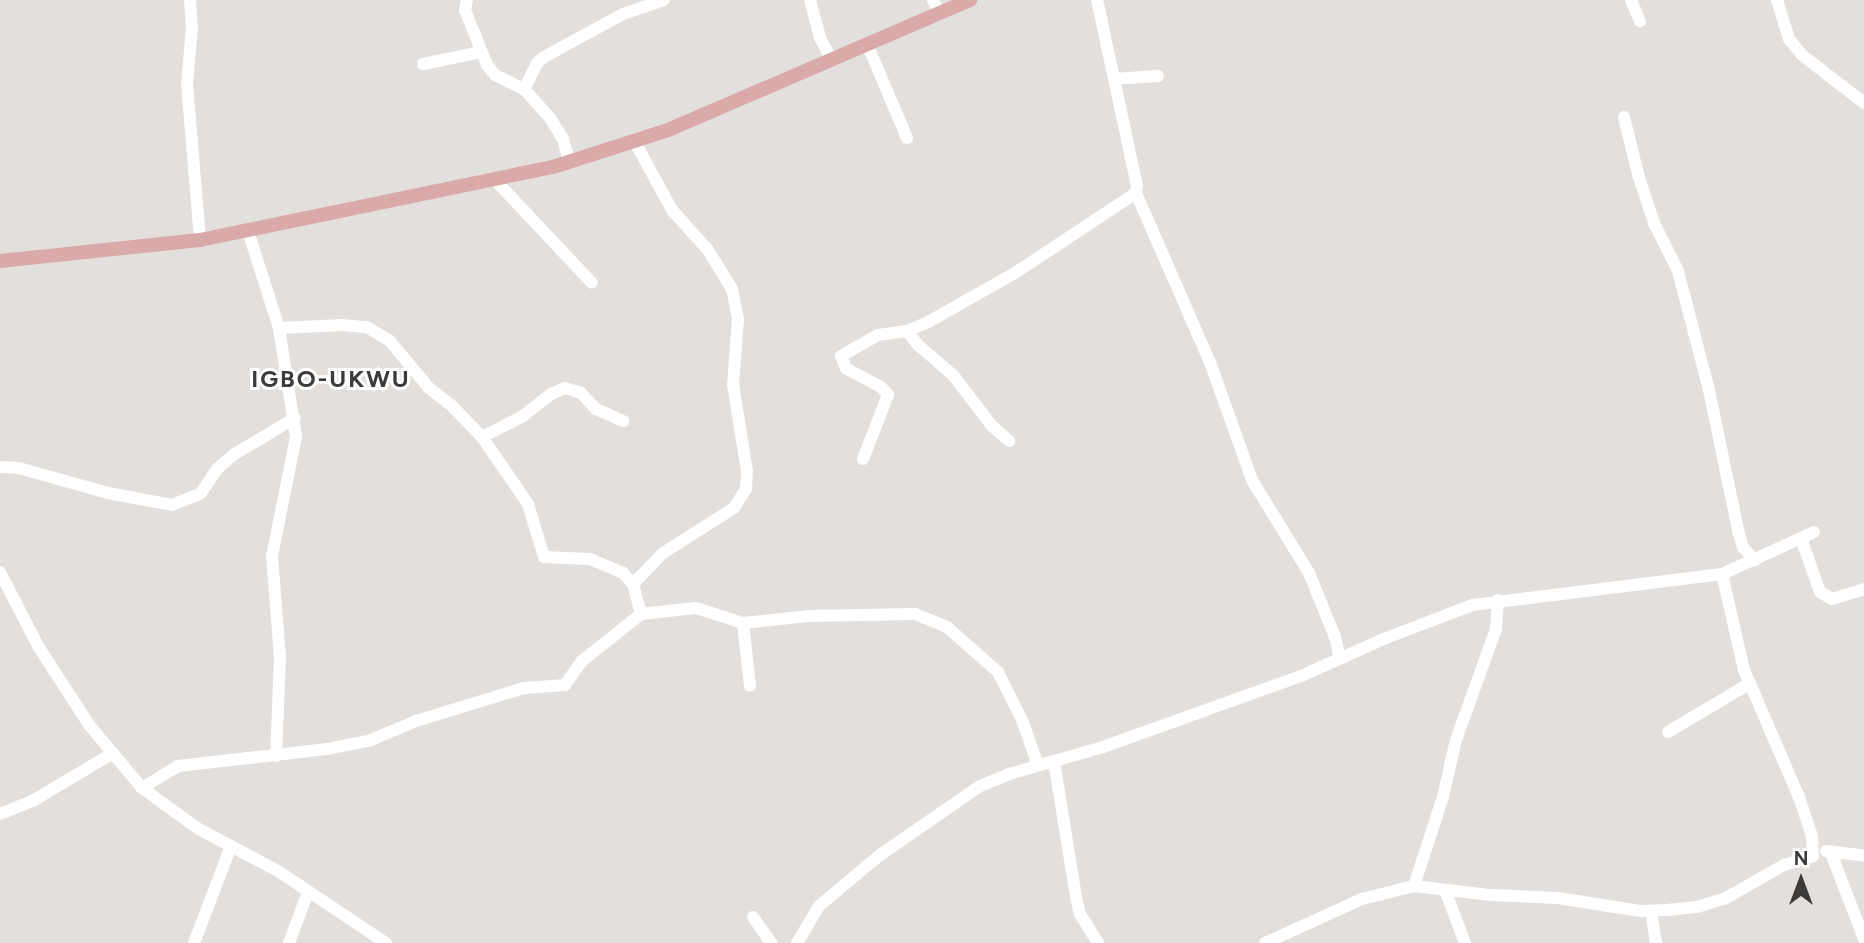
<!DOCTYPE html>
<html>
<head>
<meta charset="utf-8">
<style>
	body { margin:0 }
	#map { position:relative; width:1864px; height:943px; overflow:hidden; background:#e3dfdc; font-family:Figtree,sans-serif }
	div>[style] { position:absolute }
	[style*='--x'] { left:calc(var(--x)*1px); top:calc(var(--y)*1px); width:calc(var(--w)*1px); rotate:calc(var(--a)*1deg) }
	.minor>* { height:12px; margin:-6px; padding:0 6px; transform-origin:6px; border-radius:6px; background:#fff }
	.major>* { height:14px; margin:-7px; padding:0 7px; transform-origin:7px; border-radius:7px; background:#daa9a9 }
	span { translate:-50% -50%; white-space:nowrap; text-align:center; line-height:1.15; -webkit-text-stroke:6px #fff; paint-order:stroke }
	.district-label { font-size:24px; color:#3c3b39; font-weight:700; letter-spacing:2px }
	.north { position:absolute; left:1766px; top:845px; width:70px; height:70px; -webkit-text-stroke:5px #fff; paint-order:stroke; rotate:0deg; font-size:19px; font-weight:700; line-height:28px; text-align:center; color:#3c3b39 }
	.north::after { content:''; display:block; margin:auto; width:24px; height:32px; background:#3c3b39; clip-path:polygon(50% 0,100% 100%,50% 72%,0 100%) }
</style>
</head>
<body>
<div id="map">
	<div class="minor">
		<div style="--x:190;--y:0;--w:27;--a:86"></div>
		<div style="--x:192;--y:27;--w:57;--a:95"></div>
		<div style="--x:187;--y:84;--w:157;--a:85.2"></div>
		<div style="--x:467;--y:0;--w:10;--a:101"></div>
		<div style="--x:465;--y:10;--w:59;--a:68.2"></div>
		<div style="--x:487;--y:65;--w:13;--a:51"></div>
		<div style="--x:495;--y:75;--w:32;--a:26"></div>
		<div style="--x:524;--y:89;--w:39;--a:48"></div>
		<div style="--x:550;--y:118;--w:25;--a:58"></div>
		<div style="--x:563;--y:139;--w:24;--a:75"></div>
		<div style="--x:810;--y:0;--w:39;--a:75"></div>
		<div style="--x:820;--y:38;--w:24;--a:62"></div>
		<div style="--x:933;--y:0;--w:14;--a:65"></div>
		<div style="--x:1631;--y:0;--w:23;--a:67"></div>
		<div style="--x:1777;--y:0;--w:41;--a:72.9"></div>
		<div style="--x:1789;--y:39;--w:21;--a:51"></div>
		<div style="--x:1802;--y:55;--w:78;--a:37.7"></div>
		<div style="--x:868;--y:46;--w:100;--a:67"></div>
		<div style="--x:423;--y:64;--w:59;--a:-11.7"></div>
		<div style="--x:1114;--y:79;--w:44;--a:-3.9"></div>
		<div style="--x:524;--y:89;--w:29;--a:-63"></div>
		<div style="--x:537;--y:63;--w:9;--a:-41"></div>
		<div style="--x:544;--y:57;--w:90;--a:-28.6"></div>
		<div style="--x:623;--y:14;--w:43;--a:-18.9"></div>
		<div style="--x:1624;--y:117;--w:59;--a:76.2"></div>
		<div style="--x:1638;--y:174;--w:52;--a:71.9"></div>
		<div style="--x:1654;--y:223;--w:54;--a:63.4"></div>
		<div style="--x:1678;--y:271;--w:123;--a:75.4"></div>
		<div style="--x:1709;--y:390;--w:143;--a:78.3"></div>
		<div style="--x:1738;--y:530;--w:18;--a:74"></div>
		<div style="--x:1743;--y:547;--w:18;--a:49"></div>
		<div style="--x:495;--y:180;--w:141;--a:46.7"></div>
		<div style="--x:1136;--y:193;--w:184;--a:66.4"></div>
		<div style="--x:1210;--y:362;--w:125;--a:70.4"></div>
		<div style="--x:1252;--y:480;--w:109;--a:58.5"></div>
		<div style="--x:1309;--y:573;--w:69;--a:67.9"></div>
		<div style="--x:1335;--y:637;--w:22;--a:77"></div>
		<div style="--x:248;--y:231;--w:102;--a:72.3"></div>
		<div style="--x:279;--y:328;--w:110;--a:81.1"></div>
		<div style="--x:296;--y:437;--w:121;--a:101.4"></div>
		<div style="--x:272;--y:556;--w:101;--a:85.5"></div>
		<div style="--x:280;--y:657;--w:99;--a:92.3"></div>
		<div style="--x:279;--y:328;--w:63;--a:-2.7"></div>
		<div style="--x:342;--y:325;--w:25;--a:5"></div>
		<div style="--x:367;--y:327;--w:26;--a:31"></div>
		<div style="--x:389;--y:340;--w:62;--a:50.2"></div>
		<div style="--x:429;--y:388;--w:31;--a:38"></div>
		<div style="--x:453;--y:407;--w:42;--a:46"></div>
		<div style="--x:482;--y:437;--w:81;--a:55.5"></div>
		<div style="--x:528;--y:504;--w:55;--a:73.2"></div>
		<div style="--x:544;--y:557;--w:46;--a:2.5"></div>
		<div style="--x:590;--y:559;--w:36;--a:23"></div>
		<div style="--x:623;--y:573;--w:15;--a:48"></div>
		<div style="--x:633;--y:584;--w:31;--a:75"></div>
		<div style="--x:907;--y:331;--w:18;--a:52"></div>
		<div style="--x:918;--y:345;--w:46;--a:40.6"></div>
		<div style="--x:953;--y:375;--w:64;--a:52.6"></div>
		<div style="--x:992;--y:426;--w:23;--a:41"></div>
		<div style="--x:482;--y:437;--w:46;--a:-27.1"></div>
		<div style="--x:523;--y:416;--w:36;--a:-38"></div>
		<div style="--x:551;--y:394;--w:15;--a:-23"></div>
		<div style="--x:565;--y:388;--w:17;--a:17"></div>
		<div style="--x:581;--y:393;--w:22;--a:47"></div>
		<div style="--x:596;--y:409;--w:30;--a:24"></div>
		<div style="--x:863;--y:459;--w:69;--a:-68.7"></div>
		<div style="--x:888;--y:395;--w:11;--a:-131"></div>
		<div style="--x:881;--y:387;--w:40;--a:-152"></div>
		<div style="--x:846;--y:368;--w:13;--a:-113"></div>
		<div style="--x:841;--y:356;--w:43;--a:-29.6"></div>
		<div style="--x:878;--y:335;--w:29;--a:-8"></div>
		<div style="--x:907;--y:331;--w:25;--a:-23"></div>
		<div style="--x:930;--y:321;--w:98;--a:-29.5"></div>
		<div style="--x:1015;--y:273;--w:145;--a:-33.5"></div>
		<div style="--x:1136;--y:193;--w:7;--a:-82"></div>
		<div style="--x:1137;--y:186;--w:190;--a:-102.1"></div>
		<div style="--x:0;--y:467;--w:19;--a:3"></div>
		<div style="--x:19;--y:468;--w:92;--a:15.7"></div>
		<div style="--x:108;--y:493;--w:65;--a:10.6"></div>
		<div style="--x:172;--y:505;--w:31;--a:-22"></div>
		<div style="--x:201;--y:493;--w:29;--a:-56"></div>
		<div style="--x:217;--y:469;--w:21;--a:-41"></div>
		<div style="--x:233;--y:455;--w:72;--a:-30.8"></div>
		<div style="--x:1801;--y:538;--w:57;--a:70.6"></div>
		<div style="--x:1820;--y:592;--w:14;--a:30"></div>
		<div style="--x:1832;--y:599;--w:34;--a:-17"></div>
		<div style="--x:0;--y:572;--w:83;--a:62.8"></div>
		<div style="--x:38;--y:646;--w:95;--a:57"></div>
		<div style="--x:90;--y:726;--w:81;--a:50"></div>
		<div style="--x:142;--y:788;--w:68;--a:36"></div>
		<div style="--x:197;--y:828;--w:92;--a:28"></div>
		<div style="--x:278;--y:871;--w:130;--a:33.7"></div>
		<div style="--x:633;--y:584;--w:43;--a:-45.9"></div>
		<div style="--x:663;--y:553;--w:84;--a:-32.4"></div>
		<div style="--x:734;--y:508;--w:22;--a:-58"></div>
		<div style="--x:746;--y:489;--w:18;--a:-87"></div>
		<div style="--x:747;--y:471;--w:87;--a:-99.2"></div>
		<div style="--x:733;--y:385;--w:66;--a:-85.7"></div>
		<div style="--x:738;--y:319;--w:31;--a:-101"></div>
		<div style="--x:732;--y:289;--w:46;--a:-121.6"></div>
		<div style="--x:708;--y:250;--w:54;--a:-132"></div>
		<div style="--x:672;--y:210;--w:77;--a:-118.6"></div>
		<div style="--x:743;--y:623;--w:63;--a:83.7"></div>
		<div style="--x:1668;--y:732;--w:94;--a:-30.7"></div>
		<div style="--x:1054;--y:761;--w:138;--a:80.8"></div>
		<div style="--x:1076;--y:897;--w:17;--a:77"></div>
		<div style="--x:1080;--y:914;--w:34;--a:58"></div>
		<div style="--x:142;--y:788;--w:42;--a:-31.4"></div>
		<div style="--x:178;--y:766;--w:151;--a:-6.5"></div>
		<div style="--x:328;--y:749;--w:44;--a:-11.8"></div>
		<div style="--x:371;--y:740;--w:49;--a:-22.9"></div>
		<div style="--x:416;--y:721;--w:113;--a:-17"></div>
		<div style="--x:524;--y:688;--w:41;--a:-4.2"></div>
		<div style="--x:565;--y:685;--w:29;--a:-55"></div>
		<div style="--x:582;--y:661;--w:75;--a:-38.5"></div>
		<div style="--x:641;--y:614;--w:55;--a:-6.2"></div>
		<div style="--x:696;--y:608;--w:49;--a:17.7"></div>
		<div style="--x:743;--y:623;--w:65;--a:-6.1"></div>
		<div style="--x:808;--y:616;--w:107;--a:-1.1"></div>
		<div style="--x:915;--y:614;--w:35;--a:22"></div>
		<div style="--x:947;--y:627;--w:68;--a:41.4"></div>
		<div style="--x:998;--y:672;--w:54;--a:63.4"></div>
		<div style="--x:1022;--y:720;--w:48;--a:70.4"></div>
		<div style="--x:0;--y:814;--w:37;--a:-22"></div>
		<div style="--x:34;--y:800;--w:92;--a:-30.7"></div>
		<div style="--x:1826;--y:851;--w:38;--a:7"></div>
		<div style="--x:1831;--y:853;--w:92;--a:69"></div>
		<div style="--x:1414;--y:886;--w:94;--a:-72"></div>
		<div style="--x:1443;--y:797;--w:58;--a:-77.2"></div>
		<div style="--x:1456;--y:740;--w:118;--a:-70.2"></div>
		<div style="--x:1496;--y:629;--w:29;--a:-86"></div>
		<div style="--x:1445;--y:890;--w:57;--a:69.3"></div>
		<div style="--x:1651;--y:911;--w:32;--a:81"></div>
		<div style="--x:753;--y:917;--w:32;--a:55"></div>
		<div style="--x:194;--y:943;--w:104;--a:-69.1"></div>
		<div style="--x:289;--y:943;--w:54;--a:-69.6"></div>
		<div style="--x:797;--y:943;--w:43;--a:-59.3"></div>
		<div style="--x:819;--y:906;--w:80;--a:-39.9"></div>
		<div style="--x:880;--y:855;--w:121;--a:-34.6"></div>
		<div style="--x:980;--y:786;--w:31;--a:-22"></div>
		<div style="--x:1009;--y:774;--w:98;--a:-16"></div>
		<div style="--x:1103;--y:747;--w:210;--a:-19.7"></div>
		<div style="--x:1301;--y:676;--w:93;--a:-24.1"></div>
		<div style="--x:1386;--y:638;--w:93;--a:-20.8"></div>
		<div style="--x:1473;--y:605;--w:251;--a:-7.1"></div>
		<div style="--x:1722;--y:574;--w:101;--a:-24.5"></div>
		<div style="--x:1265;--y:943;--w:107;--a:-24.4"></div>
		<div style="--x:1362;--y:899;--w:54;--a:-14"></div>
		<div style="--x:1414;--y:886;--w:77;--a:6.8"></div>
		<div style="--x:1490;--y:895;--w:68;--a:2.5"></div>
		<div style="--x:1558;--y:898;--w:83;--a:9"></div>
		<div style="--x:1640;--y:911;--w:27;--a:-2"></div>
		<div style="--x:1667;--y:910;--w:30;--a:-6"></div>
		<div style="--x:1697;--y:907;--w:28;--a:-17"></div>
		<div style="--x:1724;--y:899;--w:69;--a:-29.5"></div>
		<div style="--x:1784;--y:865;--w:30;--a:-17"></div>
		<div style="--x:1813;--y:856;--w:20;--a:-93"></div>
		<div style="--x:1812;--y:836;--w:41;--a:-108.4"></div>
		<div style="--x:1799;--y:797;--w:138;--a:-113.4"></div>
		<div style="--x:1744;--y:670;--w:98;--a:-102.9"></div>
	</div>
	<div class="major">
		<div style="--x:0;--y:261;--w:201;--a:-6"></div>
		<div style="--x:200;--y:240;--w:360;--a:-11.7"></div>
		<div style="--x:553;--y:167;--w:121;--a:-17.8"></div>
		<div style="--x:668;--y:130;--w:329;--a:-23.3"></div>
	</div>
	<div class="district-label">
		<span style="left:331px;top:379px">IGBO-UKWU</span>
	</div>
	<div class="north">N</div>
</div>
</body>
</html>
